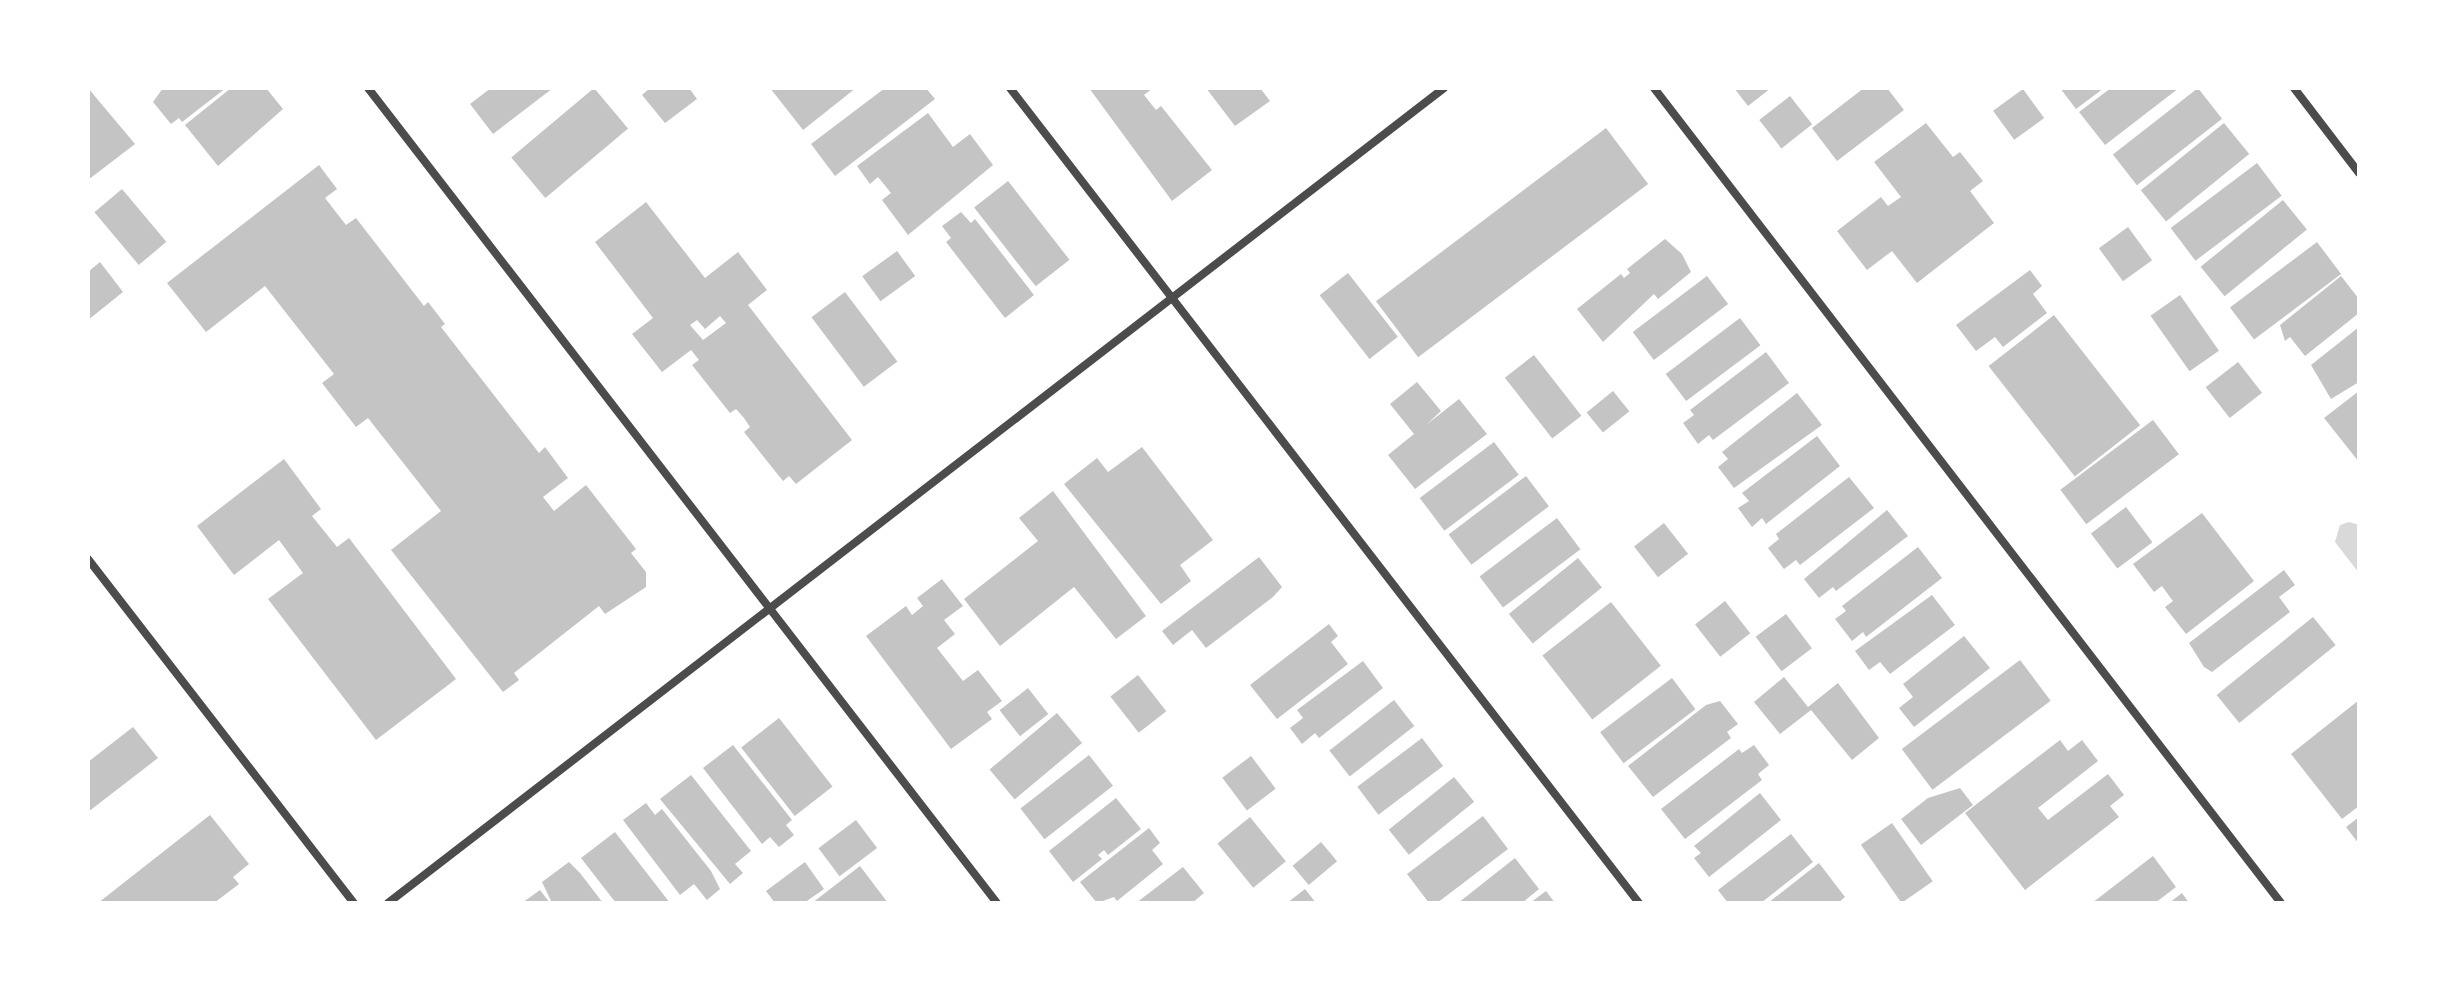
<!DOCTYPE html>
<html>
<head>
<meta charset="utf-8">
<style>
	body { margin:0 }
	#map { position:relative; width:2447px; height:991px; overflow:hidden; background:#fff; font-family:Montserrat,sans-serif }
	div>[style] { position:absolute }
	[style*='--x'] { left:calc(var(--x)*1px); top:calc(var(--y)*1px); width:calc(var(--w)*1px); rotate:calc(var(--a)*1deg) }
	.water>* { inset:0; background:#d9d9d9 }
	.building>* { inset:0; background:#c4c4c4; transform-origin:0 0 }
	.minor>* { height:8px; margin:-4px; padding:0 4px; transform-origin:4px; border-radius:4px; background:#4c4c4c }
	span { translate:-50% -50%; white-space:nowrap; text-align:center; line-height:1.15; -webkit-text-stroke:6px #fff; paint-order:stroke }
	.frame { position:absolute; inset:0; border:90px solid #fff; pointer-events:none }
</style>
</head>
<body>
<div id="map">
	<div class="water">
		<div style="clip-path:polygon(2349px 522px,2359px 525px,2359px 573px,2335px 542px,2340px 525px)"></div>
	</div>
	<div class="building">
		<div style="clip-path:polygon(88px 88px,135px 144px,88px 180px)"></div>
		<div style="clip-path:polygon(163px 88px,226px 88px,182px 122px,179px 118px,171px 124px,153px 102px)"></div>
		<div style="clip-path:polygon(231px 88px,266px 88px,283px 109px,218px 166px,185px 125px)"></div>
		<div style="clip-path:polygon(491px 88px,553px 88px,493px 134px,470px 104px)"></div>
		<div style="left:594px;top:88px;width:53px;height:108px;rotate:50deg"></div>
		<div style="clip-path:polygon(650px 88px,689px 88px,697px 99px,665px 123px,642px 95px)"></div>
		<div style="clip-path:polygon(770px 88px,856px 88px,803px 130px)"></div>
		<div style="clip-path:polygon(885px 88px,926px 88px,935px 99px,835px 176px,811px 144px)"></div>
		<div style="clip-path:polygon(1089px 88px,1153px 88px,1144px 95px,1156px 110px,1161px 106px,1212px 170px,1172px 201px)"></div>
		<div style="clip-path:polygon(1206px 88px,1260px 88px,1270px 101px,1235px 126px)"></div>
		<div style="clip-path:polygon(1734px 88px,1771px 88px,1748px 106px)"></div>
		<div style="clip-path:polygon(1864px 88px,1887px 88px,1904px 110px,1837px 161px,1812px 128px)"></div>
		<div style="clip-path:polygon(2060px 88px,2104px 88px,2076px 109px)"></div>
		<div style="clip-path:polygon(2111px 88px,2179px 88px,2105px 145px,2079px 112px)"></div>
		<div style="left:2198px;top:88px;width:39px;height:108px;rotate:52deg"></div>
		<div style="left:2023px;top:89px;width:36px;height:37px;rotate:54deg"></div>
		<div style="left:1790px;top:96px;width:36px;height:39px;rotate:52deg"></div>
		<div style="clip-path:polygon(928px 113px,953px 147px,970px 134px,993px 165px,908px 235px,882px 200px,891px 193px,878px 177px,870px 184px,857px 166px)"></div>
		<div style="clip-path:polygon(1926px 123px,1953px 157px,1960px 152px,1983px 181px,1970px 191px,1994px 223px,1917px 283px,1892px 251px,1867px 270px,1837px 231px,1881px 197px,1888px 206px,1901px 197px,1874px 162px)"></div>
		<div style="left:2224px;top:123px;width:40px;height:107px;rotate:51deg"></div>
		<div style="left:1606px;top:128px;width:70px;height:288px;rotate:53deg"></div>
		<div style="left:2257px;top:163px;width:41px;height:108px;rotate:53deg"></div>
		<div style="clip-path:polygon(319px 165px,337px 189px,325px 198px,346px 225px,356px 218px,424px 306px,428px 302px,445px 324px,441px 327px,539px 453px,545px 447px,568px 478px,543px 497px,554px 511px,586px 485px,636px 549px,631px 553px,646px 572px,646px 587px,605px 614px,599px 606px,514px 673px,519px 680px,503px 692px,391px 550px,441px 511px,368px 418px,356px 427px,322px 383px,334px 374px,265px 286px,206px 332px,167px 283px)"></div>
		<div style="left:1008px;top:181px;width:100px;height:43px;rotate:52deg"></div>
		<div style="left:122px;top:189px;width:69px;height:36px;rotate:50deg"></div>
		<div style="left:2283px;top:200px;width:38px;height:106px;rotate:51deg"></div>
		<div style="clip-path:polygon(evenodd,646px 202px,705px 278px,738px 252px,767px 290px,748px 305px,852px 440px,796px 484px,789px 476px,783px 481px,763px 456px,744px 432px,750px 427px,744px 418px,736px 409px,730px 413px,692px 365px,699px 360px,691px 350px,662px 372px,632px 334px,653px 318px,595px 242px,646px 202px,720px 316px,726px 323px,703px 340px,690px 325px,697px 320px,705px 329px,720px 316px)"></div>
		<div style="clip-path:polygon(961px 212px,971px 223px,975px 219px,1034px 295px,1005px 318px,946px 242px,951px 238px,942px 226px)"></div>
		<div style="left:2128px;top:227px;width:41px;height:36px;rotate:54deg"></div>
		<div style="clip-path:polygon(1665px 239px,1682px 254px,1691px 272px,1658px 299px,1654px 294px,1603px 342px,1577px 309px,1621px 274px,1624px 278px,1630px 273px,1627px 269px)"></div>
		<div style="left:2317px;top:242px;width:40px;height:109px;rotate:53deg"></div>
		<div style="left:897px;top:251px;width:31px;height:43px;rotate:54deg"></div>
		<div style="clip-path:polygon(100px 262px,123px 292px,88px 320px,88px 272px)"></div>
		<div style="clip-path:polygon(2030px 270px,2042px 286px,2033px 294px,2047px 313px,2003px 347px,1995px 337px,1976px 351px,1956px 325px)"></div>
		<div style="left:1348px;top:273px;width:81px;height:36px;rotate:52deg"></div>
		<div style="left:1707px;top:276px;width:35px;height:93px;rotate:53deg"></div>
		<div style="clip-path:polygon(2341px 276px,2359px 299px,2359px 313px,2305px 356px,2290px 337px,2285px 341px,2280px 325px)"></div>
		<div style="left:845px;top:292px;width:87px;height:42px;rotate:53deg"></div>
		<div style="left:2180px;top:295px;width:68px;height:36px;rotate:55deg"></div>
		<div style="left:2054px;top:315px;width:140px;height:83px;rotate:52deg"></div>
		<div style="left:1740px;top:318px;width:34px;height:93px;rotate:53deg"></div>
		<div style="clip-path:polygon(2359px 327px,2359px 382px,2331px 399px,2311px 365px)"></div>
		<div style="clip-path:polygon(1766px 352px,1789px 383px,1713px 440px,1709px 435px,1698px 444px,1683px 423px,1694px 415px,1690px 410px)"></div>
		<div style="left:1534px;top:355px;width:77px;height:37px;rotate:52deg"></div>
		<div style="left:2238px;top:362px;width:39px;height:41px;rotate:52deg"></div>
		<div style="clip-path:polygon(1417px 382px,1441px 411px,1426px 425px,1459px 399px,1487px 434px,1415px 489px,1388px 455px,1414px 434px,1390px 404px)"></div>
		<div style="left:1613px;top:391px;width:26px;height:34px;rotate:51deg"></div>
		<div style="clip-path:polygon(2359px 391px,2359px 462px,2324px 418px)"></div>
		<div style="clip-path:polygon(1797px 393px,1822px 425px,1734px 488px,1718px 467px,1728px 459px,1722px 452px)"></div>
		<div style="left:2153px;top:420px;width:43px;height:116px;rotate:53deg"></div>
		<div style="clip-path:polygon(1817px 436px,1840px 466px,1766px 524px,1762px 518px,1752px 527px,1738px 508px,1749px 501px,1742px 493px)"></div>
		<div style="left:1494px;top:442px;width:41px;height:93px;rotate:53deg"></div>
		<div style="clip-path:polygon(1142px 447px,1213px 540px,1180px 565px,1191px 581px,1161px 604px,1064px 484px,1097px 458px,1108px 472px)"></div>
		<div style="clip-path:polygon(284px 459px,321px 509px,312px 516px,337px 547px,349px 538px,456px 679px,376px 740px,268px 599px,303px 573px,279px 540px,234px 575px,197px 526px)"></div>
		<div style="left:1526px;top:476px;width:38px;height:97px;rotate:53deg"></div>
		<div style="clip-path:polygon(1849px 477px,1874px 508px,1800px 565px,1796px 560px,1784px 569px,1768px 548px,1779px 539px,1776px 534px)"></div>
		<div style="clip-path:polygon(1053px 491px,1146px 616px,1116px 639px,1074px 587px,1000px 646px,964px 599px,1038px 541px,1019px 518px)"></div>
		<div style="left:2126px;top:507px;width:44px;height:44px;rotate:53deg"></div>
		<div style="clip-path:polygon(1887px 510px,1908px 536px,1836px 591px,1833px 587px,1819px 598px,1804px 579px)"></div>
		<div style="clip-path:polygon(2202px 513px,2254px 581px,2186px 634px,2165px 607px,2173px 601px,2167px 593px,2162px 586px,2154px 592px,2133px 564px)"></div>
		<div style="left:1557px;top:518px;width:39px;height:97px;rotate:53deg"></div>
		<div style="left:1664px;top:523px;width:39px;height:38px;rotate:52deg"></div>
		<div style="clip-path:polygon(1918px 547px,1942px 578px,1866px 637px,1863px 632px,1852px 641px,1835px 619px,1846px 611px,1842px 606px)"></div>
		<div style="clip-path:polygon(1259px 557px,1282px 587px,1273px 597px,1206px 648px,1192px 630px,1173px 645px,1162px 631px)"></div>
		<div style="left:1578px;top:558px;width:38px;height:89px;rotate:51deg"></div>
		<div style="clip-path:polygon(2284px 570px,2295px 585px,2279px 597px,2290px 612px,2212px 672px,2204px 667px,2189px 643px)"></div>
		<div style="clip-path:polygon(942px 579px,963px 606px,944px 620px,955px 634px,937px 648px,963px 681px,978px 670px,1002px 701px,987px 712px,992px 719px,951px 749px,866px 636px,906px 606px,912px 615px,923px 606px,917px 598px)"></div>
		<div style="clip-path:polygon(1932px 595px,1955px 625px,1890px 674px,1880px 662px,1869px 670px,1855px 651px)"></div>
		<div style="left:1725px;top:601px;width:41px;height:38px;rotate:52deg"></div>
		<div style="left:1611px;top:602px;width:81px;height:87px;rotate:52deg"></div>
		<div style="left:1786px;top:614px;width:43px;height:38px;rotate:53deg"></div>
		<div style="left:2313px;top:617px;width:36px;height:124px;rotate:51deg"></div>
		<div style="clip-path:polygon(1329px 624px,1338px 636px,1331px 642px,1348px 664px,1277px 719px,1250px 685px)"></div>
		<div style="clip-path:polygon(1964px 636px,1990px 668px,1914px 727px,1899px 708px,1913px 697px,1903px 684px)"></div>
		<div style="left:2020px;top:660px;width:51px;height:148px;rotate:53deg"></div>
		<div style="clip-path:polygon(1363px 661px,1383px 688px,1319px 738px,1315px 733px,1302px 744px,1290px 728px,1303px 718px,1297px 710px)"></div>
		<div style="left:1138px;top:675px;width:46px;height:35px;rotate:52deg"></div>
		<div style="clip-path:polygon(1784px 677px,1808px 707px,1838px 683px,1879px 738px,1852px 760px,1811px 710px,1780px 734px,1754px 702px)"></div>
		<div style="left:1672px;top:678px;width:39px;height:90px;rotate:53deg"></div>
		<div style="left:1028px;top:688px;width:33px;height:36px;rotate:52deg"></div>
		<div style="left:1394px;top:700px;width:33px;height:82px;rotate:52deg"></div>
		<div style="clip-path:polygon(2359px 700px,2359px 806px,2342px 819px,2291px 754px)"></div>
		<div style="clip-path:polygon(1720px 701px,1738px 724px,1727px 732px,1731px 738px,1653px 797px,1628px 766px,1706px 705px)"></div>
		<div style="left:1057px;top:713px;width:39px;height:88px;rotate:50deg"></div>
		<div style="left:779px;top:718px;width:87px;height:48px;rotate:52deg"></div>
		<div style="clip-path:polygon(133px 727px,158px 758px,88px 812px,88px 762px)"></div>
		<div style="left:1422px;top:738px;width:35px;height:81px;rotate:53deg"></div>
		<div style="clip-path:polygon(2060px 740px,2068px 751px,2082px 740px,2098px 761px,2038px 808px,2048px 820px,2108px 774px,2124px 795px,2110px 806px,2119px 817px,2025px 890px,1965px 813px)"></div>
		<div style="clip-path:polygon(733px 745px,792px 820px,786px 825px,794px 835px,779px 847px,770px 837px,762px 844px,703px 768px)"></div>
		<div style="clip-path:polygon(1754px 745px,1769px 765px,1758px 774px,1762px 780px,1685px 839px,1661px 809px,1739px 749px,1742px 753px)"></div>
		<div style="left:1089px;top:755px;width:39px;height:87px;rotate:52deg"></div>
		<div style="left:1251px;top:756px;width:41px;height:36px;rotate:53deg"></div>
		<div style="clip-path:polygon(691px 775px,751px 851px,735px 864px,743px 873px,730px 884px,660px 799px)"></div>
		<div style="left:1454px;top:777px;width:32px;height:84px;rotate:51deg"></div>
		<div style="clip-path:polygon(1960px 788px,1973px 805px,1921px 845px,1901px 819px,1928px 798px)"></div>
		<div style="clip-path:polygon(1760px 793px,1781px 820px,1709px 877px,1694px 858px,1701px 853px,1694px 846px)"></div>
		<div style="clip-path:polygon(1116px 798px,1141px 829px,1108px 855px,1104px 850px,1098px 855px,1102px 859px,1073px 882px,1049px 851px)"></div>
		<div style="clip-path:polygon(646px 803px,655px 815px,662px 809px,711px 871px,720px 889px,707px 900px,694px 884px,680px 895px,623px 820px)"></div>
		<div style="clip-path:polygon(210px 815px,249px 864px,233px 877px,239px 884px,214px 903px,98px 903px)"></div>
		<div style="clip-path:polygon(1483px 816px,1508px 849px,1437px 903px,1429px 903px,1407px 874px)"></div>
		<div style="left:1250px;top:817px;width:57px;height:42px;rotate:51deg"></div>
		<div style="clip-path:polygon(2359px 817px,2359px 844px,2346px 827px)"></div>
		<div style="left:856px;top:820px;width:35px;height:47px;rotate:53deg"></div>
		<div style="left:1892px;top:823px;width:71px;height:38px;rotate:55deg"></div>
		<div style="clip-path:polygon(1149px 828px,1160px 843px,1152px 850px,1163px 864px,1117px 901px,1114px 897px,1097px 903px,1080px 882px)"></div>
		<div style="clip-path:polygon(615px 832px,670px 903px,616px 903px,581px 858px)"></div>
		<div style="clip-path:polygon(1791px 834px,1813px 862px,1761px 903px,1728px 903px,1718px 890px)"></div>
		<div style="left:1321px;top:842px;width:25px;height:37px;rotate:50deg"></div>
		<div style="clip-path:polygon(2153px 856px,2176px 887px,2155px 903px,2092px 903px)"></div>
		<div style="clip-path:polygon(1515px 858px,1539px 889px,1522px 903px,1458px 903px)"></div>
		<div style="clip-path:polygon(569px 862px,580px 873px,603px 903px,552px 903px,542px 882px)"></div>
		<div style="clip-path:polygon(805px 862px,824px 889px,804px 903px,775px 903px,766px 891px)"></div>
		<div style="clip-path:polygon(1819px 863px,1845px 897px,1838px 903px,1768px 903px)"></div>
		<div style="clip-path:polygon(860px 866px,888px 903px,812px 903px)"></div>
		<div style="clip-path:polygon(1183px 867px,1204px 893px,1192px 903px,1136px 903px)"></div>
		<div style="clip-path:polygon(1305px 889px,1316px 903px,1287px 903px)"></div>
		<div style="clip-path:polygon(540px 890px,550px 903px,522px 903px)"></div>
		<div style="clip-path:polygon(1546px 891px,1555px 903px,1530px 903px)"></div>
		<div style="clip-path:polygon(2182px 893px,2189px 903px,2169px 903px)"></div>
	</div>
	<div class="minor">
		<div style="--x:368;--y:88;--w:1029;--a:52.34"></div>
		<div style="--x:1010;--y:88;--w:1029;--a:52.34"></div>
		<div style="--x:1654;--y:88;--w:1028;--a:52.43"></div>
		<div style="--x:2294;--y:88;--w:107;--a:52.6"></div>
		<div style="--x:88;--y:559;--w:435;--a:52.3"></div>
		<div style="--x:388;--y:903;--w:1334;--a:-37.66"></div>
	</div>
	<div class="frame"></div>
</div>
</body>
</html>
